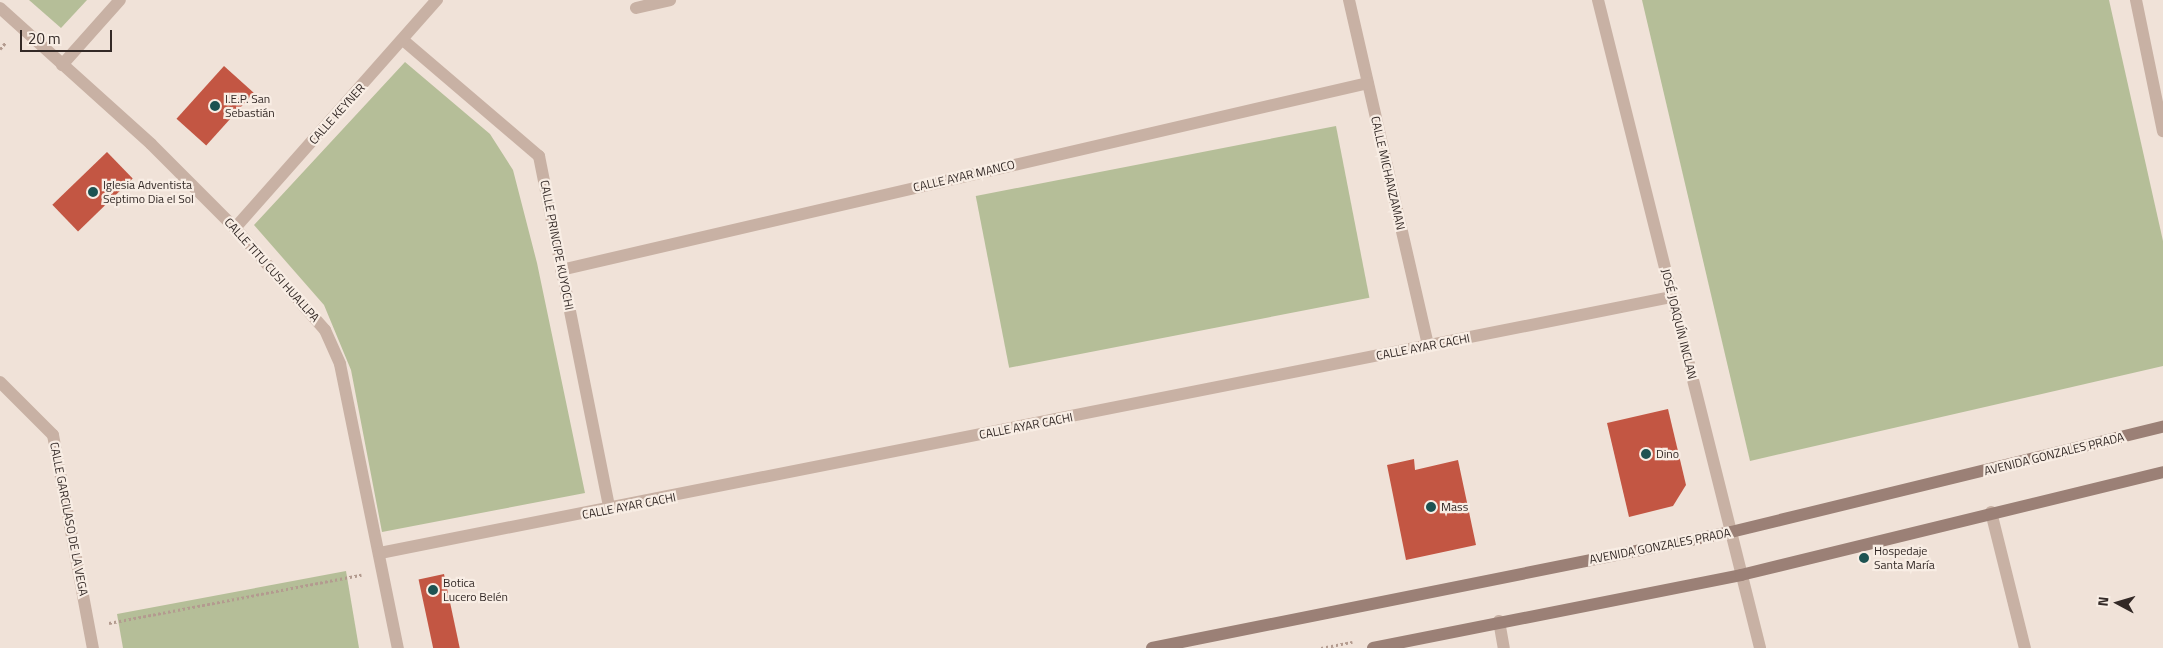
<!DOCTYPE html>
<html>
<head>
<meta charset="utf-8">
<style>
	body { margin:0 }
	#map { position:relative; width:2163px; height:648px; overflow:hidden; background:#f0e2d8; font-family:"Titillium Web",sans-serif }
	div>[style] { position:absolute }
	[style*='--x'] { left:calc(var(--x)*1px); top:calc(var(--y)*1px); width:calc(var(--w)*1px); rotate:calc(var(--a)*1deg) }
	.green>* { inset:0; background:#b5be98; transform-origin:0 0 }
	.building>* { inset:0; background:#c35643; transform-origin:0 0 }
	.path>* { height:3px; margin-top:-1.5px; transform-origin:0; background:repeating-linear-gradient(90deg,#b39b8f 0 2.5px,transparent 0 5px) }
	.street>* { height:12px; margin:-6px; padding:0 6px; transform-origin:6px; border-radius:6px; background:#c8b1a4 }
	.secondary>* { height:12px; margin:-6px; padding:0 6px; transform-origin:6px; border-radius:6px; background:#9b8076 }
	.dots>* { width:14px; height:14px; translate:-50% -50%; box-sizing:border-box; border:2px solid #f8ede4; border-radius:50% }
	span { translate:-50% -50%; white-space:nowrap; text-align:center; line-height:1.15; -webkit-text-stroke:4.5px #f8ede4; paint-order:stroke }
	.poi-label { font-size:12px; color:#332926 }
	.left { translate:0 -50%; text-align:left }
	.street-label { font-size:12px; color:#332926 }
	.north { position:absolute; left:2093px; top:578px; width:50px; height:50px; -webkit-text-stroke:4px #f8ede4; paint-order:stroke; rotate:276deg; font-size:14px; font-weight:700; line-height:20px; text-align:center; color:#332926 }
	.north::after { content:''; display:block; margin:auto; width:18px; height:22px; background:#332926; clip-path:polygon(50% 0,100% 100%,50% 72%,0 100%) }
	.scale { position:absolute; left:20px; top:30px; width:92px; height:22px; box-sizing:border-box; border:2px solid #332926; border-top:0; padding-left:6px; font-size:15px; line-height:18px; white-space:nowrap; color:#332926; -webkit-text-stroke:4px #f8ede4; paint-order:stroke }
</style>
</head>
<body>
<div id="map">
	<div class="green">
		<div style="clip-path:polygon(29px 0,87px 0,61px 28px)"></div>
		<div style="clip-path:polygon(1642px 0,2109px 0,2163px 241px,2163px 366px,1750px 461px)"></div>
		<div style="clip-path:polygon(405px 62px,490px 134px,513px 170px,537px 263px,585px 493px,382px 532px,351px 370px,324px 305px,254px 225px)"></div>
		<div style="left:1336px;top:126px;width:175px;height:367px;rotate:79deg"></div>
		<div style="clip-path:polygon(346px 571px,359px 648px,123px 648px,117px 614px)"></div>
	</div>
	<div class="building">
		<div style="left:224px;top:66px;width:40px;height:71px;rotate:42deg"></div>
		<div style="left:107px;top:152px;width:37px;height:76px;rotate:46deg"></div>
		<div style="clip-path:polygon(1668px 409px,1686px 485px,1673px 506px,1629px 517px,1607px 423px)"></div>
		<div style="clip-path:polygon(1414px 459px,1415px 470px,1458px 460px,1476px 545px,1406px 560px,1387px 465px)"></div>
		<div style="left:444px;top:574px;width:76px;height:26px;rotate:78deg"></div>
	</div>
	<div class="path">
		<div style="--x:0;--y:49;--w:9;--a:-49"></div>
		<div style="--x:109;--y:623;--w:257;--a:-10.8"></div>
		<div style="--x:1321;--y:648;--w:32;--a:-11"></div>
	</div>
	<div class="street">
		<div style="--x:1349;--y:0;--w:354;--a:77.1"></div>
		<div style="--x:1598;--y:0;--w:668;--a:75.96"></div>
		<div style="--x:2136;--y:0;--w:134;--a:78.4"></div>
		<div style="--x:0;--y:8;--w:203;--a:42"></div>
		<div style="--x:151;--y:144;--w:119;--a:45"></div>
		<div style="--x:235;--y:228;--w:136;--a:48.6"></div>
		<div style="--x:325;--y:330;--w:37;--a:66"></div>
		<div style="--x:340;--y:364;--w:290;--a:78.5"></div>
		<div style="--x:636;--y:8;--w:35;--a:-13"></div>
		<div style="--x:403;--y:40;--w:179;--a:40.5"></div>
		<div style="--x:539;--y:156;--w:361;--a:78.7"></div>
		<div style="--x:62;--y:65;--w:87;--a:-48.3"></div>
		<div style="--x:235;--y:228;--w:305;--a:-48.5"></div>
		<div style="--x:561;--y:270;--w:828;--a:-13.05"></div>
		<div style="--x:0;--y:382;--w:75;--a:45"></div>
		<div style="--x:53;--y:435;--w:217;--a:79.4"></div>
		<div style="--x:1991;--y:512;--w:140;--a:76"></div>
		<div style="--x:380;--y:553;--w:1317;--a:-11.21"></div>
		<div style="--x:1499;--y:621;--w:27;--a:80"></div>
	</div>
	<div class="secondary">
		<div style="--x:1152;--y:648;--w:591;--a:-11.33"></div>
		<div style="--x:1731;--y:532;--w:445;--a:-13.7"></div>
		<div style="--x:1373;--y:648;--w:375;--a:-11.2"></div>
		<div style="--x:1741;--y:575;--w:434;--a:-13.7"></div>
	</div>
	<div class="dots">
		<div style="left:215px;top:106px;background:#1d5352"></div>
		<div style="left:93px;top:192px;background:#1d5352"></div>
		<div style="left:1646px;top:454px;background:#1d5352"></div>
		<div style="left:1431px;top:507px;background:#1d5352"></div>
		<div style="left:1864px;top:558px;background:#1d5352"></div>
		<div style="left:433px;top:590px;background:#1d5352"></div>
	</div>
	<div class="poi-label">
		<span class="left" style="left:225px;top:106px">I.E.P. San<br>Sebastián</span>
		<span class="left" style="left:103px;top:192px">Iglesia Adventista<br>Septimo Dia el Sol</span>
		<span class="left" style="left:1656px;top:454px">Dino</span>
		<span class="left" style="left:1441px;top:507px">Mass</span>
		<span class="left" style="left:1874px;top:558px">Hospedaje<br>Santa María</span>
		<span class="left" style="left:443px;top:590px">Botica<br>Lucero Belén</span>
	</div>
	<div class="street-label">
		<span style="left:337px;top:114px;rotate:-48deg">CALLE KEYNER</span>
		<span style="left:1388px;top:173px;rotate:77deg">CALLE MICHANZAMAN</span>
		<span style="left:964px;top:176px;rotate:-13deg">CALLE AYAR MANCO</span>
		<span style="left:557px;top:245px;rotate:79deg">CALLE PRINCIPE KUYOCHI</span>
		<span style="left:272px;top:270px;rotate:48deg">CALLE TITU CUSI HUALLPA</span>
		<span style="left:1679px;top:324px;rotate:76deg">JOSÉ JOAQUÍN INCLAN</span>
		<span style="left:1423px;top:347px;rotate:-11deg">CALLE AYAR CACHI</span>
		<span style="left:1026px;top:426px;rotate:-11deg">CALLE AYAR CACHI</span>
		<span style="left:2054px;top:454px;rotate:-14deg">AVENIDA GONZALES PRADA</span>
		<span style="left:629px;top:506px;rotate:-11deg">CALLE AYAR CACHI</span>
		<span style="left:69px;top:519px;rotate:79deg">CALLE GARCILASO DE LA VEGA</span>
		<span style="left:1660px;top:546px;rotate:-11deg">AVENIDA GONZALES PRADA</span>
	</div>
	<div class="north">N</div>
	<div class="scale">20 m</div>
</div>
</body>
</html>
